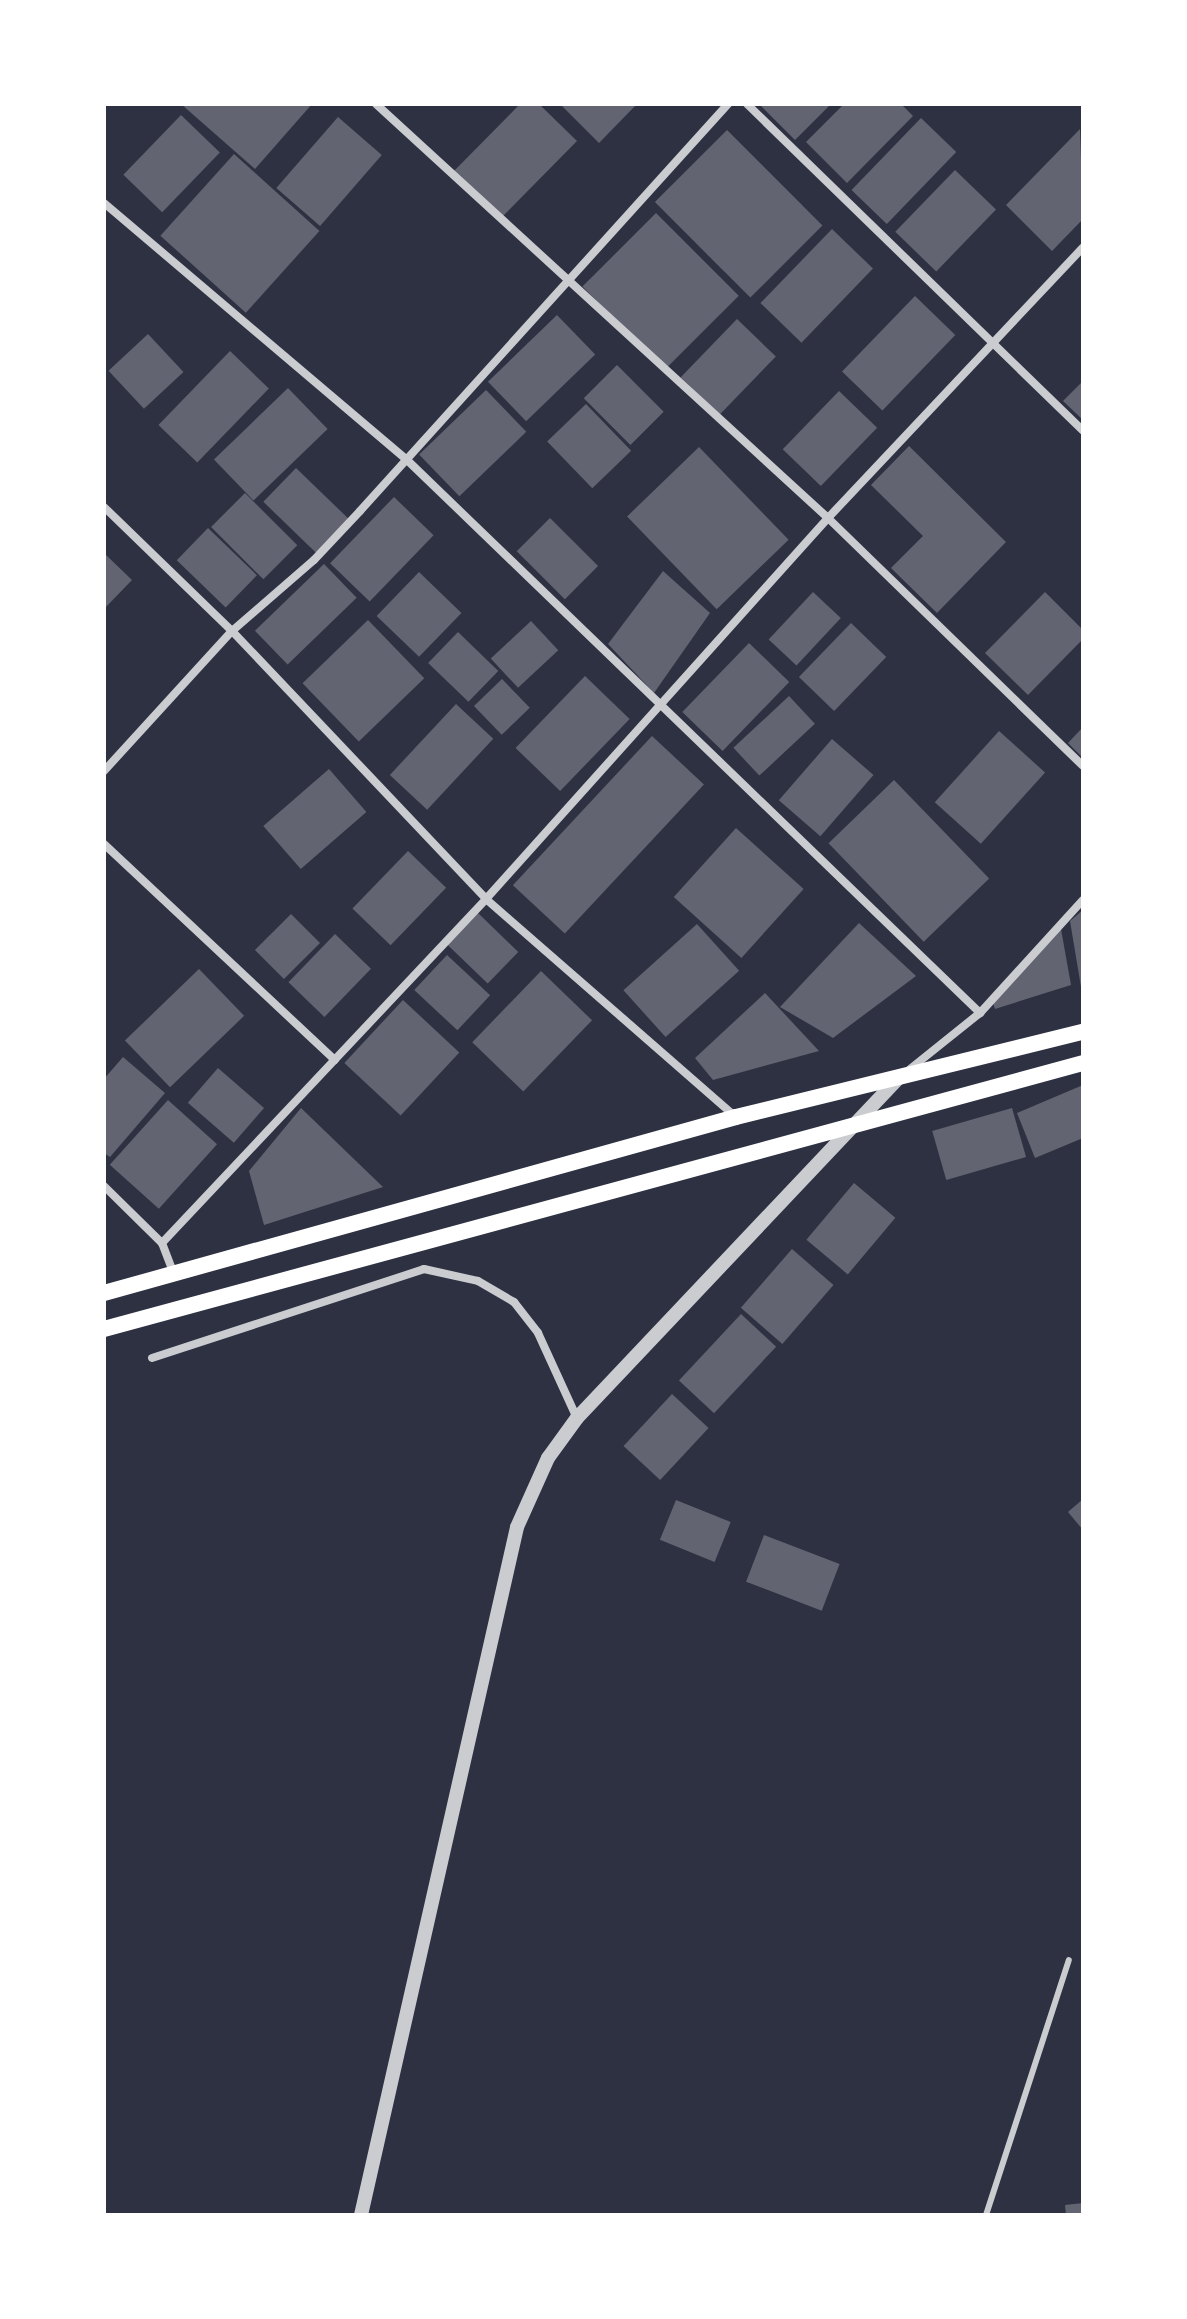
<!DOCTYPE html>
<html>
<head>
<meta charset="utf-8">
<style>
	body { margin:0 }
	#map { position:relative; width:1187px; height:2319px; overflow:hidden; background:#2d3142; font-family:"DejaVu Sans",sans-serif }
	div>[style] { position:absolute }
	[style*='--x'] { left:calc(var(--x)*1px); top:calc(var(--y)*1px); width:calc(var(--w)*1px); rotate:calc(var(--a)*1deg) }
	.building>* { inset:0; background:#626471; transform-origin:0 0 }
	.service>* { height:6px; margin:-3px; padding:0 3px; transform-origin:3px; border-radius:3px; background:#caccd0 }
	.minor>* { height:8px; margin:-4px; padding:0 4px; transform-origin:4px; border-radius:4px; background:#caccd0 }
	.tertiary>* { height:14px; margin:-7px; padding:0 7px; transform-origin:7px; border-radius:7px; background:#caccd0 }
	.secondary>* { height:16px; margin:-8px; padding:0 8px; transform-origin:8px; border-radius:8px; background:#fff }
	span { translate:-50% -50%; white-space:nowrap; text-align:center; line-height:1.15; -webkit-text-stroke:8px #fff; paint-order:stroke }
	.frame { position:absolute; inset:0; border:106px solid #fff; pointer-events:none }
</style>
</head>
<body>
<div id="map">
	<div class="building">
		<div style="clip-path:polygon(181px 104px,312px 104px,255px 169px)"></div>
		<div style="clip-path:polygon(520px 104px,539px 104px,577px 141px,501px 218px,453px 172px)"></div>
		<div style="clip-path:polygon(560px 104px,637px 104px,599px 143px)"></div>
		<div style="clip-path:polygon(759px 104px,831px 104px,795px 140px)"></div>
		<div style="clip-path:polygon(844px 104px,901px 104px,913px 116px,847px 183px,806px 142px)"></div>
		<div style="left:181px;top:115px;width:54px;height:83px;rotate:44deg"></div>
		<div style="left:338px;top:117px;width:58px;height:94px;rotate:41deg"></div>
		<div style="left:921px;top:118px;width:49px;height:100px;rotate:44deg"></div>
		<div style="clip-path:polygon(1080px 129px,1083px 219px,1052px 251px,1006px 205px)"></div>
		<div style="left:727px;top:130px;width:135px;height:102px;rotate:45deg"></div>
		<div style="left:234px;top:154px;width:115px;height:110px;rotate:42deg"></div>
		<div style="left:955px;top:170px;width:57px;height:86px;rotate:44deg"></div>
		<div style="left:656px;top:213px;width:117px;height:104px;rotate:45deg"></div>
		<div style="left:832px;top:229px;width:57px;height:103px;rotate:44deg"></div>
		<div style="left:915px;top:296px;width:56px;height:105px;rotate:44deg"></div>
		<div style="left:557px;top:315px;width:55px;height:96px;rotate:46deg"></div>
		<div style="left:737px;top:319px;width:54px;height:81px;rotate:44deg"></div>
		<div style="left:148px;top:334px;width:52px;height:54px;rotate:47deg"></div>
		<div style="left:230px;top:351px;width:54px;height:103px;rotate:44deg"></div>
		<div style="left:617px;top:365px;width:66px;height:47px;rotate:45deg"></div>
		<div style="clip-path:polygon(1083px 381px,1083px 420px,1063px 401px)"></div>
		<div style="left:288px;top:388px;width:57px;height:103px;rotate:46deg"></div>
		<div style="left:486px;top:390px;width:58px;height:93px;rotate:46deg"></div>
		<div style="left:839px;top:391px;width:53px;height:81px;rotate:44deg"></div>
		<div style="left:586px;top:404px;width:65px;height:54px;rotate:46deg"></div>
		<div style="clip-path:polygon(909px 446px,1006px 542px,937px 613px,891px 568px,923px 536px,871px 485px)"></div>
		<div style="left:699px;top:447px;width:129px;height:100px;rotate:46deg"></div>
		<div style="left:296px;top:468px;width:75px;height:47px;rotate:44deg"></div>
		<div style="left:245px;top:493px;width:74px;height:48px;rotate:45deg"></div>
		<div style="left:394px;top:497px;width:55px;height:92px;rotate:44deg"></div>
		<div style="left:550px;top:518px;width:68px;height:47px;rotate:45deg"></div>
		<div style="left:208px;top:528px;width:68px;height:45px;rotate:44deg"></div>
		<div style="clip-path:polygon(104px 553px,132px 580px,104px 609px)"></div>
		<div style="left:324px;top:564px;width:47px;height:96px;rotate:46deg"></div>
		<div style="clip-path:polygon(663px 571px,710px 613px,654px 693px,608px 644px)"></div>
		<div style="left:419px;top:572px;width:59px;height:61px;rotate:44deg"></div>
		<div style="left:813px;top:592px;width:38px;height:65px;rotate:43deg"></div>
		<div style="clip-path:polygon(1045px 592px,1083px 630px,1083px 639px,1028px 695px,985px 653px)"></div>
		<div style="left:368px;top:620px;width:81px;height:91px;rotate:46deg"></div>
		<div style="left:531px;top:621px;width:40px;height:55px;rotate:47deg"></div>
		<div style="left:851px;top:623px;width:49px;height:75px;rotate:44deg"></div>
		<div style="left:458px;top:632px;width:56px;height:43px;rotate:44deg"></div>
		<div style="left:749px;top:643px;width:56px;height:96px;rotate:44deg"></div>
		<div style="left:585px;top:676px;width:62px;height:100px;rotate:44deg"></div>
		<div style="left:502px;top:679px;width:40px;height:39px;rotate:46deg"></div>
		<div style="left:789px;top:696px;width:38px;height:76px;rotate:47deg"></div>
		<div style="left:456px;top:704px;width:51px;height:97px;rotate:43deg"></div>
		<div style="clip-path:polygon(1083px 727px,1083px 758px,1068px 743px)"></div>
		<div style="left:999px;top:731px;width:62px;height:96px;rotate:42deg"></div>
		<div style="left:652px;top:736px;width:71px;height:204px;rotate:43deg"></div>
		<div style="left:832px;top:739px;width:55px;height:81px;rotate:41deg"></div>
		<div style="left:329px;top:769px;width:57px;height:87px;rotate:49deg"></div>
		<div style="left:894px;top:780px;width:137px;height:91px;rotate:46deg"></div>
		<div style="left:736px;top:828px;width:91px;height:93px;rotate:42deg"></div>
		<div style="left:408px;top:851px;width:53px;height:80px;rotate:44deg"></div>
		<div style="clip-path:polygon(1083px 910px,1083px 987px,1081px 987px,1070px 921px)"></div>
		<div style="left:478px;top:913px;width:56px;height:44px;rotate:44deg"></div>
		<div style="left:291px;top:914px;width:41px;height:51px;rotate:45deg"></div>
		<div style="clip-path:polygon(859px 923px,916px 976px,833px 1038px,780px 1007px)"></div>
		<div style="left:697px;top:924px;width:63px;height:99px;rotate:48deg"></div>
		<div style="clip-path:polygon(1061px 929px,1071px 985px,995px 1009px,992px 1000px)"></div>
		<div style="left:335px;top:934px;width:50px;height:67px;rotate:44deg"></div>
		<div style="left:447px;top:955px;width:59px;height:48px;rotate:43deg"></div>
		<div style="left:199px;top:969px;width:65px;height:103px;rotate:46deg"></div>
		<div style="left:541px;top:971px;width:71px;height:99px;rotate:44deg"></div>
		<div style="clip-path:polygon(765px 993px,819px 1051px,713px 1080px,695px 1058px)"></div>
		<div style="left:403px;top:1000px;width:77px;height:86px;rotate:43deg"></div>
		<div style="clip-path:polygon(123px 1057px,165px 1093px,110px 1157px,104px 1153px,104px 1079px)"></div>
		<div style="left:218px;top:1068px;width:61px;height:46px;rotate:41deg"></div>
		<div style="clip-path:polygon(1083px 1085px,1083px 1138px,1035px 1158px,1017px 1113px)"></div>
		<div style="left:168px;top:1100px;width:66px;height:87px;rotate:42deg"></div>
		<div style="clip-path:polygon(301px 1108px,383px 1187px,264px 1225px,249px 1171px)"></div>
		<div style="left:1012px;top:1108px;width:51px;height:83px;rotate:74deg"></div>
		<div style="left:854px;top:1183px;width:54px;height:74px;rotate:40deg"></div>
		<div style="left:792px;top:1249px;width:55px;height:78px;rotate:41deg"></div>
		<div style="left:741px;top:1314px;width:48px;height:91px;rotate:43deg"></div>
		<div style="left:672px;top:1394px;width:50px;height:71px;rotate:43deg"></div>
		<div style="clip-path:polygon(1083px 1499px,1083px 1530px,1068px 1512px)"></div>
		<div style="left:676px;top:1500px;width:59px;height:43px;rotate:22deg"></div>
		<div style="left:764px;top:1535px;width:81px;height:50px;rotate:21deg"></div>
		<div style="clip-path:polygon(1083px 2203px,1083px 2215px,1066px 2215px,1065px 2205px)"></div>
	</div>
	<div class="service">
		<div style="--x:986;--y:2215;--w:268;--a:-72"></div>
	</div>
	<div class="minor">
		<div style="--x:376;--y:104;--w:613;--a:42.49"></div>
		<div style="--x:828;--y:518;--w:356;--a:44.2"></div>
		<div style="--x:747;--y:104;--w:469;--a:44.2"></div>
		<div style="--x:104;--y:203;--w:396;--a:40.3"></div>
		<div style="--x:406;--y:459;--w:798;--a:43.98"></div>
		<div style="--x:104;--y:507;--w:178;--a:44.1"></div>
		<div style="--x:232;--y:631;--w:369;--a:46.5"></div>
		<div style="--x:486;--y:899;--w:330;--a:41.1"></div>
		<div style="--x:104;--y:771;--w:190;--a:-47.6"></div>
		<div style="--x:232;--y:631;--w:108;--a:-40.9"></div>
		<div style="--x:314;--y:560;--w:67;--a:-46.8"></div>
		<div style="--x:360;--y:511;--w:549;--a:-47.88"></div>
		<div style="--x:104;--y:844;--w:316;--a:43.1"></div>
		<div style="--x:910;--y:1069;--w:90;--a:-38.7"></div>
		<div style="--x:980;--y:1013;--w:153;--a:-47.7"></div>
		<div style="--x:104;--y:1186;--w:81;--a:44.5"></div>
		<div style="--x:162;--y:1243;--w:33;--a:69"></div>
		<div style="--x:162;--y:1243;--w:473;--a:-46.7"></div>
		<div style="--x:486;--y:899;--w:512;--a:-48.09"></div>
		<div style="--x:828;--y:518;--w:372;--a:-46.7"></div>
		<div style="--x:152;--y:1358;--w:286;--a:-18.1"></div>
		<div style="--x:424;--y:1269;--w:55;--a:12.5"></div>
		<div style="--x:478;--y:1281;--w:42;--a:30.3"></div>
		<div style="--x:514;--y:1302;--w:39;--a:52"></div>
		<div style="--x:538;--y:1333;--w:94;--a:65.4"></div>
	</div>
	<div class="tertiary">
		<div style="--x:361;--y:2215;--w:705;--a:-77.22"></div>
		<div style="--x:517;--y:1527;--w:76;--a:-65.8"></div>
		<div style="--x:548;--y:1458;--w:49;--a:-54.1"></div>
		<div style="--x:577;--y:1418;--w:470;--a:-46.6"></div>
	</div>
	<div class="secondary">
		<div style="--x:104;--y:1293;--w:656;--a:-15.56"></div>
		<div style="--x:736;--y:1117;--w:357;--a:-13.8"></div>
		<div style="--x:104;--y:1329;--w:1014;--a:-15.2"></div>
	</div>
	<div class="frame"></div>
</div>
</body>
</html>
